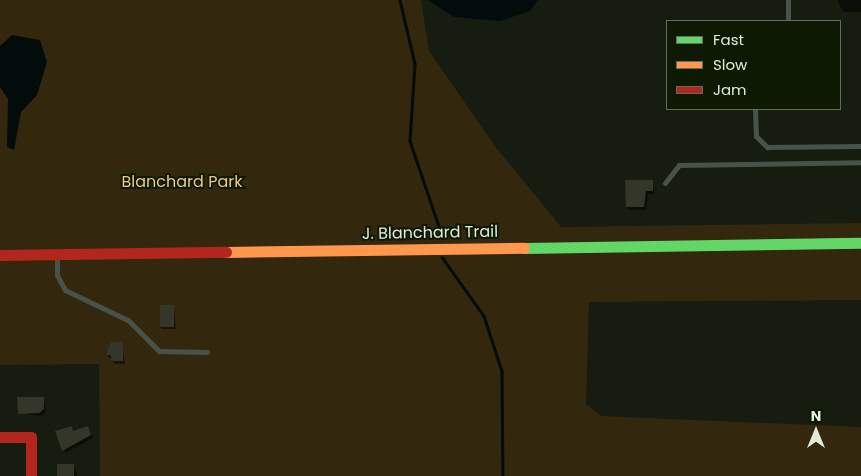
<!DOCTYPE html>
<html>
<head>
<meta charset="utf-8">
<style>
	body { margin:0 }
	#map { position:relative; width:861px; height:476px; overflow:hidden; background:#161c10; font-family:Poppins,sans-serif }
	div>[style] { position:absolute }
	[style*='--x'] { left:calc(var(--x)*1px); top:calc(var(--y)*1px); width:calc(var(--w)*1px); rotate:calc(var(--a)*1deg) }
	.green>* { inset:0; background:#33270d }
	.water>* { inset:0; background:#020d0b }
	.shadow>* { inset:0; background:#0007 }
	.stream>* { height:2.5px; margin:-1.25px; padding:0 1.25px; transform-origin:1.25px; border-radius:1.25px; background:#020d0b }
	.building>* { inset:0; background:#333628; transform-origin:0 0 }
	.lane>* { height:5px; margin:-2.5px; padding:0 2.5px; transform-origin:2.5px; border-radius:2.5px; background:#47524a }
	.fast>* { height:11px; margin:-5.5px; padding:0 5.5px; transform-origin:5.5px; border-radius:5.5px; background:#63d668 }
	.slow>* { height:11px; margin:-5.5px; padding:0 5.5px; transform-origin:5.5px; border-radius:5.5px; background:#ff974d }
	.jam>* { height:11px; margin:-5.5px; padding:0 5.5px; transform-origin:5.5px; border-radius:5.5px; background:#b3261e }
	span { translate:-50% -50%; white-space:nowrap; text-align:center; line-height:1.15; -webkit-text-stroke:4px #0e1903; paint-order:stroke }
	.park-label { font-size:16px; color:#eec889 }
	.street-label { font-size:16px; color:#e2ebdb }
	.legend { position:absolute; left:666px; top:20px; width:175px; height:90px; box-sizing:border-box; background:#0e1903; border:1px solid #636d59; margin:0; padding:6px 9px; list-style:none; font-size:15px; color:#e2ebdb }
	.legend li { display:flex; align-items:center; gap:10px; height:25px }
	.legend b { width:25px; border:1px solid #636d59 }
	.north { position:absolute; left:791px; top:406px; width:50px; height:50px; -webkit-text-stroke:4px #0e1903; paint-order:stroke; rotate:0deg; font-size:14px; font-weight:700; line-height:20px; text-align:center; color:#e2ebdb }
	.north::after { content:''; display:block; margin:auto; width:18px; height:22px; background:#e2ebdb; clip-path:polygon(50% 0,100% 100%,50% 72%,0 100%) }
</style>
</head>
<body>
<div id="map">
	<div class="green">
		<div style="clip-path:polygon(0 0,421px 0,429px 51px,495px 146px,561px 227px,861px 223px,861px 300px,589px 302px,586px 404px,601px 416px,861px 427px,861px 476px,100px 476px,99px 364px,0 365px)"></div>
	</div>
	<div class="water">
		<div style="clip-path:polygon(428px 0,538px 0,530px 11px,500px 21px,454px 17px)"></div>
		<div style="clip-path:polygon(12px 35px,40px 40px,47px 62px,37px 95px,21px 112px,14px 150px,7px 147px,8px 99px,0 87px,0 46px)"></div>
	</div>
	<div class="shadow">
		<div style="clip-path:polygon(837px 0,861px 0,861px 12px,843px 12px)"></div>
		<div style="clip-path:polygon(652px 181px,655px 194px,648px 194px,646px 210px,630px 210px,627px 207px)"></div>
		<div style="clip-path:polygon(174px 307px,176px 329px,163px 329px,160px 327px)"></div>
		<div style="clip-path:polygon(122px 343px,125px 364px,115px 364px,107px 355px)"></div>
		<div style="clip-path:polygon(44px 399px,46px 412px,42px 416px,19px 413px)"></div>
		<div style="clip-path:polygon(71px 427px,74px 432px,88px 428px,93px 438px,65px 453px)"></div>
		<div style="clip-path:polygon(74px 465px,77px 476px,59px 476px)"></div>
	</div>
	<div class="stream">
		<div style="--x:400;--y:0;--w:66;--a:76.8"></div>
		<div style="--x:415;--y:64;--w:77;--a:93.7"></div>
		<div style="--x:410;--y:141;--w:96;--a:71.2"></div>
		<div style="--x:442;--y:257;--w:72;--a:54.6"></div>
		<div style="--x:484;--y:316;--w:58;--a:71.9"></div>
		<div style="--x:502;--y:371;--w:105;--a:89.5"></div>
	</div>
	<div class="building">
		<div style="clip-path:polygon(625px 180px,653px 180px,653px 191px,646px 191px,644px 207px,626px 207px)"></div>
		<div style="left:174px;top:305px;width:22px;height:14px;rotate:90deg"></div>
		<div style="clip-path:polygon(111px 342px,123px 342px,123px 361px,111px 361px,111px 355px,106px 355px)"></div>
		<div style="clip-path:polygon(17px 397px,44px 397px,44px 409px,39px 413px,18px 414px)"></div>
		<div style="clip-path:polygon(72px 426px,73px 431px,88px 426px,91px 435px,62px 451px,55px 431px)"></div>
		<div style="left:57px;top:464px;width:17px;height:12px"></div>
	</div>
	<div class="lane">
		<div style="--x:788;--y:0;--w:21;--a:90"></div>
		<div style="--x:755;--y:109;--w:27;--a:88"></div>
		<div style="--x:756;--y:136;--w:16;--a:45"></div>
		<div style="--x:767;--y:147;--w:94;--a:-0.6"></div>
		<div style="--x:665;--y:183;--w:23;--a:-52"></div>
		<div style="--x:679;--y:165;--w:182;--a:-0.9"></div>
		<div style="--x:57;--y:255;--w:20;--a:90"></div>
		<div style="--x:57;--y:275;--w:17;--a:62"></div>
		<div style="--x:65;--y:290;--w:70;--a:25.5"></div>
		<div style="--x:128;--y:320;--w:44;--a:45"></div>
		<div style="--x:159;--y:351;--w:48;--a:1.2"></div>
	</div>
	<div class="fast">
		<div style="--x:524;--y:248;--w:337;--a:-0.9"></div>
	</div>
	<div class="slow">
		<div style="--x:226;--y:252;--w:298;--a:-0.8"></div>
	</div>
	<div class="jam">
		<div style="--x:0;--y:255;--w:226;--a:-0.8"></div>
		<div style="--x:0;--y:437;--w:31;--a:0"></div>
		<div style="--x:31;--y:437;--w:39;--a:90"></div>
	</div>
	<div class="park-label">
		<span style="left:182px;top:182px">Blanchard Park</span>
	</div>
	<div class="street-label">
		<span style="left:430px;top:233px;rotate:-1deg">J. Blanchard Trail</span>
	</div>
	<ul class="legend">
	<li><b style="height:6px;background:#63d668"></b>Fast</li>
	<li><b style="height:6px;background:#ff974d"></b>Slow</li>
	<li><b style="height:6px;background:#b3261e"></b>Jam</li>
	</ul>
	<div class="north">N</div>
</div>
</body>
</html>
